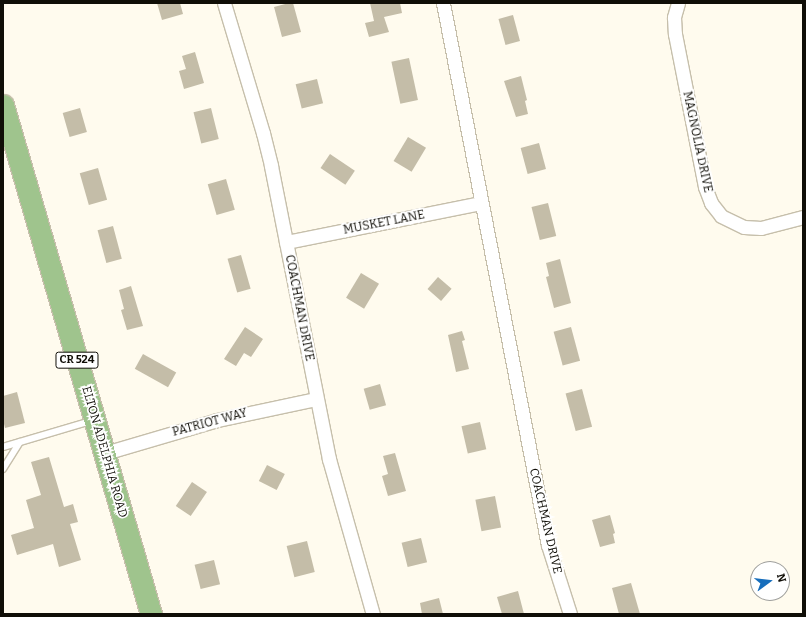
<!DOCTYPE html>
<html>
<head>
<meta charset="utf-8">
<style>
	body { margin:0 }
	#map { position:relative; width:806px; height:617px; overflow:hidden; background:#fffbee; font-family:Bitter,serif }
	div>[style] { position:absolute }
	[style*='--x'] { left:calc(var(--x)*1px); top:calc(var(--y)*1px); width:calc(var(--w)*1px); rotate:calc(var(--a)*1deg) }
	.building>* { inset:0; background:#c4bda8; transform-origin:0 0 }
	.roads { filter:drop-shadow(1px 0 #c6bfab) drop-shadow(-1px 0 #c6bfab) drop-shadow(0 1px #c6bfab) drop-shadow(0 -1px #c6bfab) }
	.service>* { height:6px; margin:-3px; padding:0 3px; transform-origin:3px; border-radius:3px; background:#fff }
	.minor>* { height:13px; margin:-6.5px; padding:0 6.5px; transform-origin:6.5px; border-radius:6.5px; background:#fff }
	.primary>* { height:21px; margin:-10.5px; padding:0 10.5px; transform-origin:10.5px; border-radius:10.5px; background:#9fc48d }
	span { translate:-50% -50%; white-space:nowrap; text-align:center; line-height:1.15; -webkit-text-stroke:3.5px #fff; paint-order:stroke }
	.shield-label span { padding:1px 3px; background:#fff; border:1px solid; border-radius:3px; -webkit-text-stroke-width:0 }
	.shield-label { font-size:11px; color:#100e07; font-weight:700 }
	.street-label { font-size:12px; color:#100e07 }
	.frame { position:absolute; inset:0; border:4px solid #100e07; pointer-events:none }
	.north { position:absolute; left:750px; top:561px; width:40px; height:40px; box-sizing:border-box; background:#fff; border:1px solid #9f9f9c; border-radius:50%; rotate:75deg; font-size:11px; font-weight:700; line-height:16px; text-align:center; color:#100e07 }
	.north::after { content:''; display:block; margin:auto; width:14px; height:18px; background:#176ebc; clip-path:polygon(50% 0,100% 100%,50% 72%,0 100%) }
</style>
</head>
<body>
<div id="map">
	<div class="building">
		<div style="clip-path:polygon(157px 3px,180px 3px,183px 14px,162px 20px)"></div>
		<div style="clip-path:polygon(289px 3px,293px 3px,301px 32px,282px 37px,274px 7px)"></div>
		<div style="clip-path:polygon(370px 3px,400px 3px,402px 13px,384px 17px,389px 32px,369px 37px,365px 23px,374px 21px)"></div>
		<div style="left:513px;top:15px;width:27px;height:15px;rotate:75deg"></div>
		<div style="clip-path:polygon(195px 52px,204px 83px,184px 89px,179px 71px,186px 69px,182px 56px)"></div>
		<div style="left:409px;top:58px;width:43px;height:18px;rotate:78deg"></div>
		<div style="clip-path:polygon(521px 76px,527px 100px,525px 101px,528px 114px,516px 117px,504px 81px)"></div>
		<div style="left:317px;top:79px;width:25px;height:22px;rotate:76deg"></div>
		<div style="left:80px;top:108px;width:25px;height:18px;rotate:74deg"></div>
		<div style="left:211px;top:108px;width:32px;height:18px;rotate:76deg"></div>
		<div style="left:408px;top:137px;width:21px;height:28px;rotate:31deg"></div>
		<div style="left:539px;top:143px;width:27px;height:19px;rotate:75deg"></div>
		<div style="left:330px;top:154px;width:30px;height:17px;rotate:34deg"></div>
		<div style="left:98px;top:168px;width:33px;height:19px;rotate:74deg"></div>
		<div style="left:226px;top:179px;width:32px;height:19px;rotate:74deg"></div>
		<div style="left:548px;top:203px;width:34px;height:17px;rotate:76deg"></div>
		<div style="left:113px;top:226px;width:34px;height:16px;rotate:75deg"></div>
		<div style="left:241px;top:255px;width:35px;height:14px;rotate:74deg"></div>
		<div style="clip-path:polygon(560px 259px,571px 303px,554px 308px,546px 277px,549px 276px,546px 263px)"></div>
		<div style="left:361px;top:273px;width:21px;height:29px;rotate:31deg"></div>
		<div style="left:438px;top:277px;width:18px;height:16px;rotate:41deg"></div>
		<div style="clip-path:polygon(131px 286px,143px 326px,127px 330px,121px 310px,124px 309px,119px 290px)"></div>
		<div style="clip-path:polygon(245px 327px,263px 339px,251px 357px,244px 353px,236px 366px,224px 359px)"></div>
		<div style="left:571px;top:327px;width:35px;height:18px;rotate:75deg"></div>
		<div style="clip-path:polygon(462px 331px,465px 340px,462px 341px,469px 369px,456px 372px,448px 335px)"></div>
		<div style="left:143px;top:354px;width:38px;height:17px;rotate:29deg"></div>
		<div style="left:380px;top:384px;width:22px;height:17px;rotate:74deg"></div>
		<div style="left:582px;top:389px;width:39px;height:17px;rotate:75deg"></div>
		<div style="clip-path:polygon(17px 392px,25px 423px,5px 428px,3px 420px,3px 396px)"></div>
		<div style="left:480px;top:422px;width:28px;height:19px;rotate:77deg"></div>
		<div style="clip-path:polygon(395px 453px,406px 491px,388px 496px,382px 476px,388px 474px,383px 456px)"></div>
		<div style="clip-path:polygon(49px 457px,64px 507px,73px 504px,78px 522px,70px 524px,81px 560px,59px 567px,53px 544px,17px 555px,11px 535px,34px 528px,26px 500px,41px 495px,31px 462px)"></div>
		<div style="left:267px;top:465px;width:20px;height:18px;rotate:27deg"></div>
		<div style="left:192px;top:482px;width:18px;height:29px;rotate:34deg"></div>
		<div style="left:495px;top:496px;width:32px;height:20px;rotate:79deg"></div>
		<div style="clip-path:polygon(610px 515px,615px 533px,613px 534px,615px 543px,600px 547px,592px 520px)"></div>
		<div style="left:421px;top:538px;width:25px;height:20px;rotate:76deg"></div>
		<div style="left:307px;top:541px;width:32px;height:21px;rotate:76deg"></div>
		<div style="left:214px;top:560px;width:25px;height:20px;rotate:76deg"></div>
		<div style="clip-path:polygon(631px 583px,640px 614px,619px 614px,612px 588px)"></div>
		<div style="clip-path:polygon(518px 591px,524px 614px,502px 614px,497px 597px)"></div>
		<div style="clip-path:polygon(439px 598px,443px 614px,422px 614px,420px 603px)"></div>
	</div>
	<div class="roads">
		<div class="service">
			<div style="--x:3;--y:447;--w:92;--a:-16.5"></div>
			<div style="--x:3;--y:469;--w:32;--a:-58"></div>
		</div>
		<div class="minor">
			<div style="--x:224;--y:3;--w:136;--a:73.3"></div>
			<div style="--x:263;--y:133;--w:34;--a:76"></div>
			<div style="--x:271;--y:166;--w:299;--a:78.8"></div>
			<div style="--x:329;--y:459;--w:161;--a:74.2"></div>
			<div style="--x:443;--y:3;--w:552;--a:79.04"></div>
			<div style="--x:548;--y:545;--w:72;--a:72.3"></div>
			<div style="--x:678;--y:3;--w:15;--a:106"></div>
			<div style="--x:674;--y:17;--w:17;--a:87"></div>
			<div style="--x:675;--y:34;--w:156;--a:78.9"></div>
			<div style="--x:705;--y:187;--w:17;--a:69"></div>
			<div style="--x:711;--y:203;--w:16;--a:52"></div>
			<div style="--x:721;--y:216;--w:25;--a:26"></div>
			<div style="--x:744;--y:227;--w:17;--a:3"></div>
			<div style="--x:761;--y:228;--w:43;--a:-14.7"></div>
			<div style="--x:286;--y:242;--w:199;--a:-11.3"></div>
			<div style="--x:105;--y:453;--w:117;--a:-16.4"></div>
			<div style="--x:217;--y:420;--w:101;--a:-12"></div>
		</div>
		<div class="primary">
			<div style="--x:3;--y:105;--w:530;--a:73.79"></div>
		</div>
	</div>
	<div class="shield-label">
		<span style="left:77px;top:360px">CR 524</span>
	</div>
	<div class="street-label">
		<span style="left:697px;top:142px;rotate:78deg">MAGNOLIA DRIVE</span>
		<span style="left:384px;top:223px;rotate:-11deg">MUSKET LANE</span>
		<span style="left:299px;top:308px;rotate:79deg">COACHMAN DRIVE</span>
		<span style="left:210px;top:423px;rotate:-15deg">PATRIOT WAY</span>
		<span style="left:104px;top:452px;rotate:74deg">ELTON ADELPHIA ROAD</span>
		<span style="left:545px;top:521px;rotate:77deg">COACHMAN DRIVE</span>
	</div>
	<div class="frame"></div>
	<div class="north">N</div>
</div>
</body>
</html>
